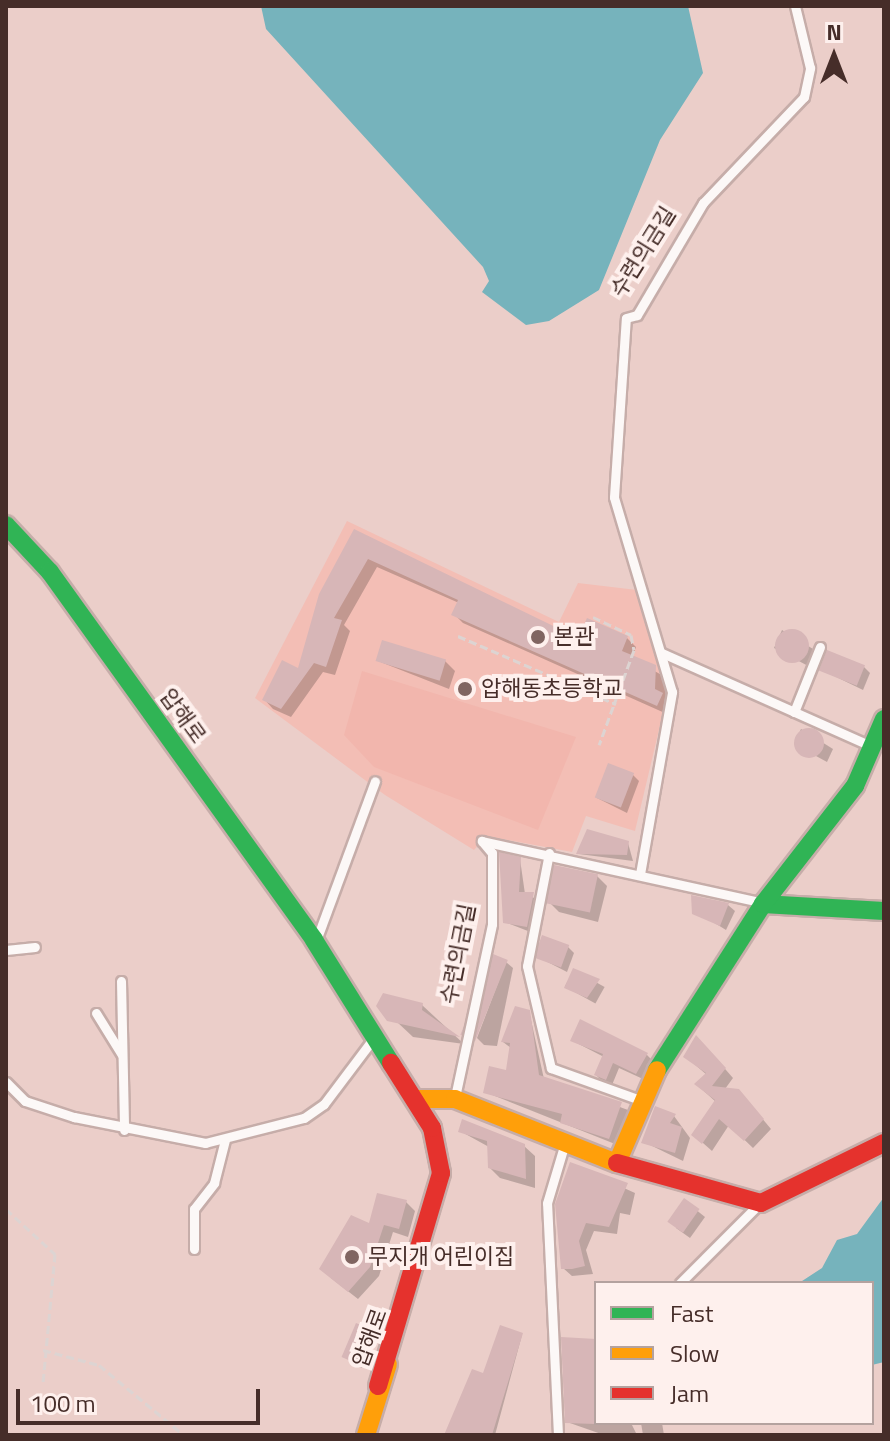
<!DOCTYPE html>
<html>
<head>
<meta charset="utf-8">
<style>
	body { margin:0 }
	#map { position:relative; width:890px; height:1441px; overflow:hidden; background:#ebcec9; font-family:"Titillium Web","Noto Sans KR",sans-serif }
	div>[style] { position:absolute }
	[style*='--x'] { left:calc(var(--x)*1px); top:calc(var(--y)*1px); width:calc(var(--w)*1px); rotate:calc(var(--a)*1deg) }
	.built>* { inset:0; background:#f3beb5 }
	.green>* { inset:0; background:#f2b6ad }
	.water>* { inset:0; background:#76b3bc }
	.shadow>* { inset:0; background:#0003; transform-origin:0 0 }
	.building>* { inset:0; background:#d7b6b7; transform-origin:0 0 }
	.round { border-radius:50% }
	.path>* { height:3px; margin-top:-1.5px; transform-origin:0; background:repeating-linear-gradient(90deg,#ddd4d2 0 8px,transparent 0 12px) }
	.roads { filter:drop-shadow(2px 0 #c6ada9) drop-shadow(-2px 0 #c6ada9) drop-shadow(0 2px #c6ada9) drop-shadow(0 -2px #c6ada9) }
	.lane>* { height:9px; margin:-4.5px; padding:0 4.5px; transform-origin:4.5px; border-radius:4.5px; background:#fcf8f7 }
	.fast>* { height:18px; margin:-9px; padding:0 9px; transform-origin:9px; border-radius:9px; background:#30b455 }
	.slow>* { height:18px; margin:-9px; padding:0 9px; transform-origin:9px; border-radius:9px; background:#ff9f0a }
	.jam>* { height:18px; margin:-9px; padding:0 9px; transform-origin:9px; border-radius:9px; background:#e5322d }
	.dots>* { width:22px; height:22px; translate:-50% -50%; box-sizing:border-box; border:4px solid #fef0ed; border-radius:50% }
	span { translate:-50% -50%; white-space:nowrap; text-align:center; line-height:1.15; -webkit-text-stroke:8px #fef0ed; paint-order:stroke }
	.street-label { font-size:22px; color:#462d29 }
	.poi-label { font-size:22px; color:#462d29 }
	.left { translate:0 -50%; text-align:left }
	.frame { position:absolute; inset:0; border:8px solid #462d29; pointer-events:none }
	.legend { position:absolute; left:594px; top:1281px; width:280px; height:144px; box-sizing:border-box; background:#fef0ed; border:2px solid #b4a29f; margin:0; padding:10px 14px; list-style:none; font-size:24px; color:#462d29 }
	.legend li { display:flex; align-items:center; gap:16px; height:40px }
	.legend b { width:40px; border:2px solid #b4a29f }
	.north { position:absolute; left:794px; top:16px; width:80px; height:80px; -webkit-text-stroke:6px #fef0ed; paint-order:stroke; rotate:0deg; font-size:22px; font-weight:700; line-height:32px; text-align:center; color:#462d29 }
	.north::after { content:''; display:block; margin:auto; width:28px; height:36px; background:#462d29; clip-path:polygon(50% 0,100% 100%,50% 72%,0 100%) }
	.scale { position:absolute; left:16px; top:1389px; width:244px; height:36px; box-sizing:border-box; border:4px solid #462d29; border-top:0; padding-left:10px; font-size:24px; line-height:28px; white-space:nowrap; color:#462d29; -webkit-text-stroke:6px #fef0ed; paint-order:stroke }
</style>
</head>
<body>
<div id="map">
	<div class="built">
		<div style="clip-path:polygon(347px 521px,559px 622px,578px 583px,637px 590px,671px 679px,635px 831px,586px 816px,572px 852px,486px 836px,474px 850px,385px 795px,255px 698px)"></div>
	</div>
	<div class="green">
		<div style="clip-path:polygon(362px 671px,576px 737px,538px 830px,374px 767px,344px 735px)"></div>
	</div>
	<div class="water">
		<div style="clip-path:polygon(261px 6px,688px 6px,703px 73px,660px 140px,599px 290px,549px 321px,526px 325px,482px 292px,489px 281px,483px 267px,266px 29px)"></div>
		<div style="clip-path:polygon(884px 1197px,884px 1362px,872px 1365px,872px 1283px,799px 1283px,822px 1268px,837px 1240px,857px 1234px)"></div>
	</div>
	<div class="shadow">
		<div style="clip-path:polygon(354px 532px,579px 641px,627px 638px,636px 647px,632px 658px,665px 677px,667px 714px,463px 623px,454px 614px,459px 603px,377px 567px,344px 625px,350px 631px,335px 675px,323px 672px,291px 717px,273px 709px,264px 699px,299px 671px)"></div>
		<div style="clip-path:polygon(782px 630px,818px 652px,812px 668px,774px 648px)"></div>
		<div style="clip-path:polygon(378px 661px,445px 661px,455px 671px,449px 689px)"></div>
		<div style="clip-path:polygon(864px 667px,870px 673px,863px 690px,822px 670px)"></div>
		<div style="clip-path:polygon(801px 729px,833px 749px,827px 762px,794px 744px)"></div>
		<div style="clip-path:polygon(633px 775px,639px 781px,627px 813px,597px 798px)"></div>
		<div style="clip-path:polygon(628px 843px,633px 861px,579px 854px)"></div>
		<div style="clip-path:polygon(520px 859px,525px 894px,539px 900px,533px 933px,505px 922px)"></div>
		<div style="clip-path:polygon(597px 876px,607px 886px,598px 922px,559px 912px,549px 902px)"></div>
		<div style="clip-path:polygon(692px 897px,728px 905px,735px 911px,726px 930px,695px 911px)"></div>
		<div style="clip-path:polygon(568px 947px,574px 953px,567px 972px,538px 957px)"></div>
		<div style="clip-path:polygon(506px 962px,513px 968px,497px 1046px,484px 1045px,477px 1038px)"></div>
		<div style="left:574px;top:970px;width:35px;height:19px;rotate:29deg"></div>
		<div style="clip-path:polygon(379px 1005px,422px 1005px,464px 1044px,413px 1037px)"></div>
		<div style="clip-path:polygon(529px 1011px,544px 1079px,628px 1110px,615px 1144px,485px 1092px,508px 1072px,511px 1048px,503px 1042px)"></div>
		<div style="clip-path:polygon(581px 1022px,647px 1055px,653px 1061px,643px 1079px,619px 1068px,612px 1085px,602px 1081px,596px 1075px,604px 1057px,573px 1041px)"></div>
		<div style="clip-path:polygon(705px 1046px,733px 1078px,725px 1089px,747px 1100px,771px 1129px,753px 1148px,729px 1125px,712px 1151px,694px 1135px,716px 1102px,696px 1084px,707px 1075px,686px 1057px)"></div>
		<div style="clip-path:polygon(674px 1116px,690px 1138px,683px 1161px,644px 1142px)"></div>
		<div style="clip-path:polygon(460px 1131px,524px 1146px,535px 1156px,535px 1188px,500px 1178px,490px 1168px,489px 1147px)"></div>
		<div style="clip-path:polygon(571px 1164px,635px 1193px,630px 1215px,620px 1213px,617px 1234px,594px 1231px,586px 1250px,593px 1274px,572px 1276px,563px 1268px)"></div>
		<div style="clip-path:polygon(685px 1201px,705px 1217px,690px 1238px,676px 1228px)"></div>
		<div style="clip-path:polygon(406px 1202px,415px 1211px,408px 1237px,393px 1232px,379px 1276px,358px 1299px,331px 1278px,370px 1226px)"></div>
		<div style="clip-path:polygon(369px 1331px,375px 1337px,362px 1368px,343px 1356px)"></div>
		<div style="clip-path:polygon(522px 1335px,495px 1435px,446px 1435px,473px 1371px,485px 1376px)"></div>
		<div style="clip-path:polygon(596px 1341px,596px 1423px,631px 1423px,637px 1435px,604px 1435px,567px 1422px)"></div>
		<div style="clip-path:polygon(641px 1423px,662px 1423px,664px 1435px,643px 1435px)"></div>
	</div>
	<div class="building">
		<div style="clip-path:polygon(354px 529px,578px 638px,587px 618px,628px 636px,622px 651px,656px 665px,655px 689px,663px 693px,657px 706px,451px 615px,458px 600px,368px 559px,334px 618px,342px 620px,326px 667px,314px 663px,281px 709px,262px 700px,282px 660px,298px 668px,319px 594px)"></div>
		<div class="round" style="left:775px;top:629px;width:34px;height:34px"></div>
		<div style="left:382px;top:640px;width:67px;height:22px;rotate:17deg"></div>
		<div style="left:827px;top:650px;width:41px;height:22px;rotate:22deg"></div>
		<div class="round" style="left:794px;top:728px;width:30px;height:30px"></div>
		<div style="left:608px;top:763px;width:28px;height:37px;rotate:21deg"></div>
		<div style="clip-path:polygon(587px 829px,629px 841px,627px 855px,576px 854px)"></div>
		<div style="clip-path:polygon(499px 852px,521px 857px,519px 892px,534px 892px,527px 927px,503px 923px)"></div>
		<div style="left:554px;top:865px;width:45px;height:39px;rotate:12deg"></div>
		<div style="clip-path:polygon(691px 895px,729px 903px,720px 926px,692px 914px)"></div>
		<div style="left:542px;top:935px;width:29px;height:24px;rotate:20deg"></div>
		<div style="left:493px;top:954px;width:16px;height:87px;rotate:22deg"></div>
		<div style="clip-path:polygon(573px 968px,600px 979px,587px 998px,564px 988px)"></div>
		<div style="clip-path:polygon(383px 993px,423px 1003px,422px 1010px,460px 1037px,387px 1021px,376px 1006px)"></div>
		<div style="clip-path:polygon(515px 1006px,530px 1010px,539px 1075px,622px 1102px,609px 1139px,560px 1123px,562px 1114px,483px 1093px,489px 1066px,506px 1070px,510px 1043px,501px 1042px)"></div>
		<div style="clip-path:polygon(580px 1019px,648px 1053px,636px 1074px,613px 1063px,606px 1080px,594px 1075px,603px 1054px,570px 1041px)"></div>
		<div style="clip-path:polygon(696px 1035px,726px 1068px,712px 1086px,739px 1089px,764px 1119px,744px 1141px,719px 1119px,702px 1144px,691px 1135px,715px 1100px,694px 1084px,706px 1073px,683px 1057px)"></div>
		<div style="clip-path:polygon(655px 1106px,676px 1114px,670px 1123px,682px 1127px,675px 1153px,641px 1143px)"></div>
		<div style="clip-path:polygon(462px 1119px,525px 1144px,526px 1179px,488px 1168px,487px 1141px,458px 1132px)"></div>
		<div style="clip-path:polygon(570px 1162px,628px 1183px,609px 1227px,586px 1223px,579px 1241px,585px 1266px,572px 1269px,561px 1269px,555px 1204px)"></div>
		<div style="clip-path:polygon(377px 1193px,407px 1200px,399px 1229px,384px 1225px,370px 1267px,348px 1292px,319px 1269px,351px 1215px,369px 1223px)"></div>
		<div style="left:684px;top:1198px;width:19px;height:29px;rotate:35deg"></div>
		<div style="left:356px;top:1323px;width:15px;height:37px;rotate:23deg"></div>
		<div style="clip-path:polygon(500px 1325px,523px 1333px,492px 1435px,444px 1435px,472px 1369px,483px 1373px)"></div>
		<div style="clip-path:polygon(561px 1337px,596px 1339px,596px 1424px,565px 1423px)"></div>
	</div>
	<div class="path">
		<div style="--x:593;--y:617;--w:42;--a:25.3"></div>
		<div style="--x:631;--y:635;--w:15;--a:79"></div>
		<div style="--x:634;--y:650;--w:101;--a:110.2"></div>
		<div style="--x:458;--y:636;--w:172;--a:23.3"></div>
		<div style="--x:6;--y:1209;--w:67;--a:42.6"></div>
		<div style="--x:55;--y:1254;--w:130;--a:95.3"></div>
		<div style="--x:43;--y:1350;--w:58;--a:15"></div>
		<div style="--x:99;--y:1365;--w:110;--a:39.5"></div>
	</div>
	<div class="roads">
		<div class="lane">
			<div style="--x:662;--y:653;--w:229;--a:24"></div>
			<div style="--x:794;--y:712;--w:70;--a:-68.2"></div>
			<div style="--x:549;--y:853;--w:115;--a:101"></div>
			<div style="--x:527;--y:966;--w:105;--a:76.8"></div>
			<div style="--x:551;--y:1068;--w:91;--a:19.8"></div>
			<div style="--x:640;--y:874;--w:185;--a:-80"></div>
			<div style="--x:672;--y:692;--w:203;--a:-106.6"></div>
			<div style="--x:614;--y:497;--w:179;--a:-86.2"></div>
			<div style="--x:626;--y:318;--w:11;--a:-15"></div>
			<div style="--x:637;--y:315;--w:130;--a:-59.5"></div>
			<div style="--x:703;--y:203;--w:146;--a:-46.4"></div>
			<div style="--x:804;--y:97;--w:30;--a:-78"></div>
			<div style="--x:810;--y:68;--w:64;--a:-103.6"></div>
			<div style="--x:317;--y:938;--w:167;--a:-69.7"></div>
			<div style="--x:6;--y:950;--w:29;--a:-6"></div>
			<div style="--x:121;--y:981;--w:149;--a:88.8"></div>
			<div style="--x:96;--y:1013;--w:49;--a:58.2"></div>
			<div style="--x:6;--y:1082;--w:27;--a:45"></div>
			<div style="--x:25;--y:1101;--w:52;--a:18.1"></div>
			<div style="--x:74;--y:1117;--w:134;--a:11.2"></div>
			<div style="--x:205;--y:1143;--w:102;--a:-14.2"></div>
			<div style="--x:304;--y:1118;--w:24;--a:-35"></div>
			<div style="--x:324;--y:1104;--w:81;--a:-53"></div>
			<div style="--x:455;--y:1097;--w:177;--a:-77.9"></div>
			<div style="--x:492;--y:924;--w:71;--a:-90"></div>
			<div style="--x:492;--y:853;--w:16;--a:-130"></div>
			<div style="--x:482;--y:841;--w:285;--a:12.4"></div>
			<div style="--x:194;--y:1249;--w:40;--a:-90"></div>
			<div style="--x:194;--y:1209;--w:33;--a:-52"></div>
			<div style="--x:214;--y:1183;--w:44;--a:-75.7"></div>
			<div style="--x:680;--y:1283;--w:110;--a:-45"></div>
			<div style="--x:558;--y:1435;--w:232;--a:-92.7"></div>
			<div style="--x:547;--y:1203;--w:59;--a:-73.4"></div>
		</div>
		<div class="fast">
			<div style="--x:6;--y:525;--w:64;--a:46.9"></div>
			<div style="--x:50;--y:572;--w:453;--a:54.3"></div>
			<div style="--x:314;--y:940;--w:145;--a:58"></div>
			<div style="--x:763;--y:904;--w:121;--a:3.3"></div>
			<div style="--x:657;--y:1070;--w:197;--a:-57.4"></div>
			<div style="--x:763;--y:904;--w:150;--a:-52.1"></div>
			<div style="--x:855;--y:786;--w:73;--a:-66.6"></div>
		</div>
		<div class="slow">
			<div style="--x:418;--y:1099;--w:37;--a:0"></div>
			<div style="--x:455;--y:1099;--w:174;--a:21.6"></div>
			<div style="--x:617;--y:1163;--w:101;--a:-66.7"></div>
			<div style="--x:366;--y:1435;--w:74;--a:-72.8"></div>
		</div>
		<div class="jam">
			<div style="--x:617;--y:1163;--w:149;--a:15.5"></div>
			<div style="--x:761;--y:1203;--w:137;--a:-26"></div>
			<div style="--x:378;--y:1386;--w:222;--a:-73.5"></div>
			<div style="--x:441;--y:1173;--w:46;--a:-101.3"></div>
			<div style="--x:432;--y:1128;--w:77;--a:-122.2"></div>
		</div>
	</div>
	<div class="dots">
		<div style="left:538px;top:637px;background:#806561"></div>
		<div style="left:465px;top:689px;background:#806561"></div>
		<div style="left:352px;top:1257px;background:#806561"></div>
	</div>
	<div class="street-label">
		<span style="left:643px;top:252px;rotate:-58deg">수련의금길</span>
		<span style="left:183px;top:716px;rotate:54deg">압해로</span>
		<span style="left:458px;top:954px;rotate:-79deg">수련의금길</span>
		<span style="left:370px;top:1338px;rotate:-70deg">압해로</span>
	</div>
	<div class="poi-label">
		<span class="left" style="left:554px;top:637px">본관</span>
		<span class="left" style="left:481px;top:689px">압해동초등학교</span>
		<span class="left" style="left:368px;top:1257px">무지개 어린이집</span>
	</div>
	<div class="frame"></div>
	<ul class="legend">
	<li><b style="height:10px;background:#30b455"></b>Fast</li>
	<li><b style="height:10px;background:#ff9f0a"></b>Slow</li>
	<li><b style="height:10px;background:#e5322d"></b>Jam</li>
	</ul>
	<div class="north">N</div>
	<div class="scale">100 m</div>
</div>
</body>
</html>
